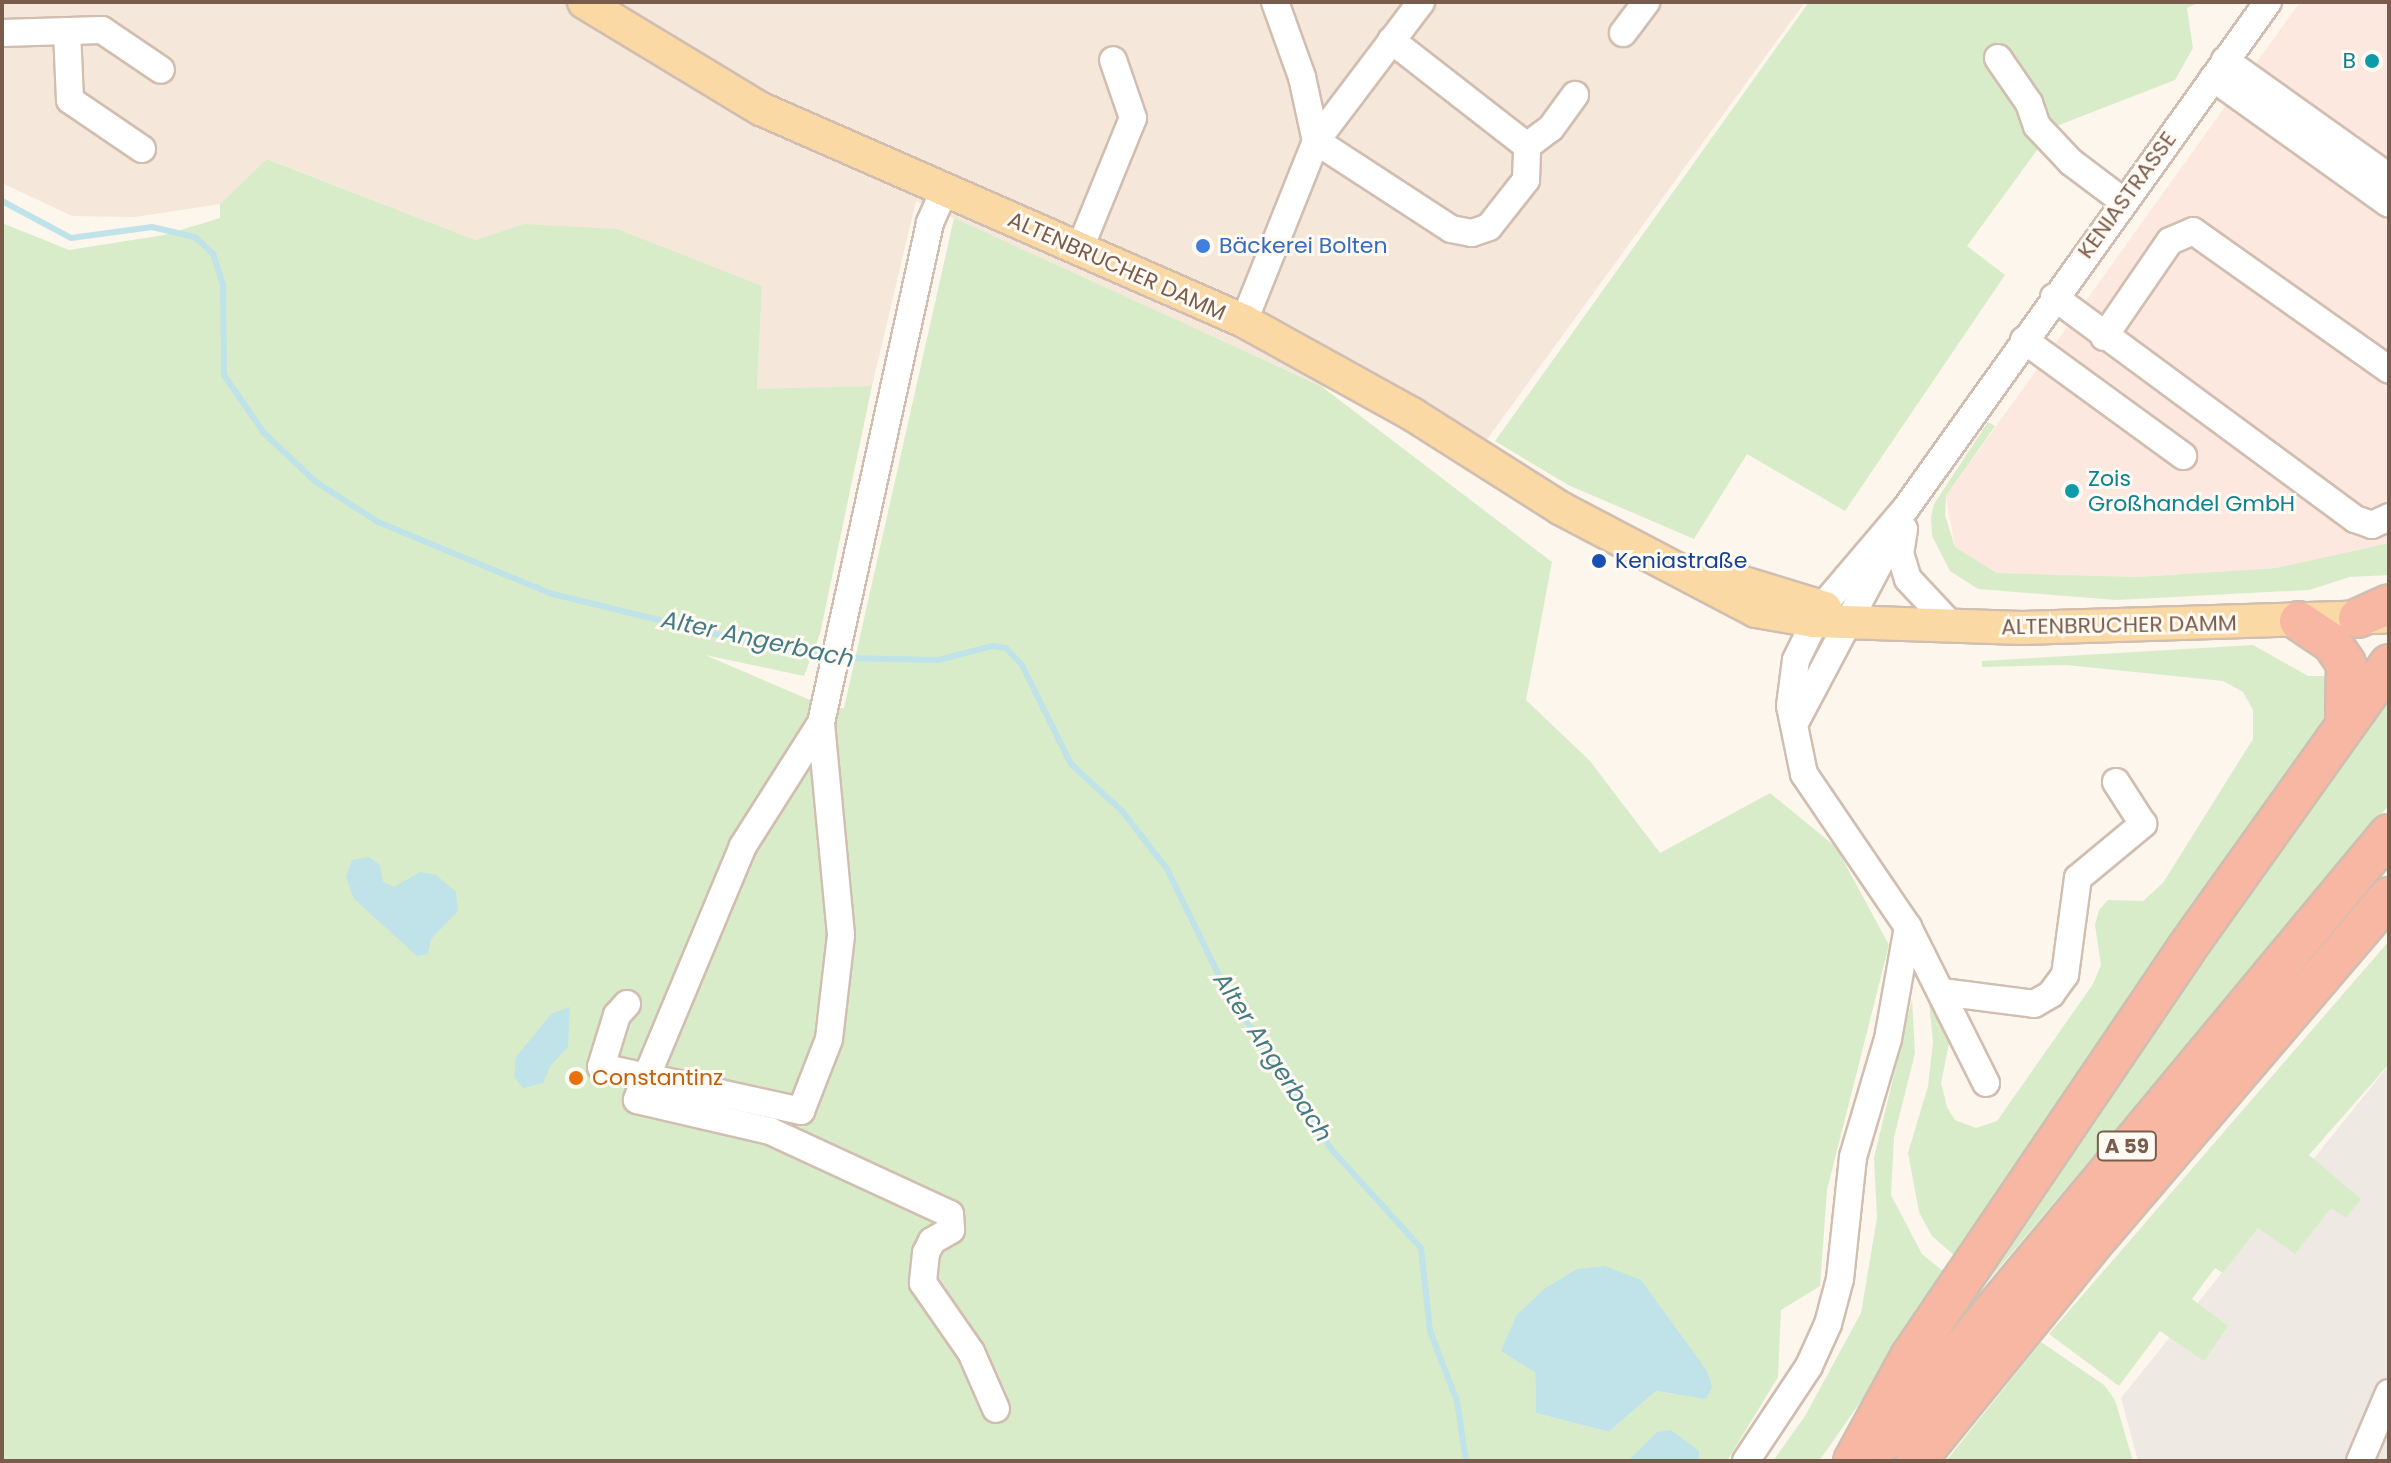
<!DOCTYPE html>
<html>
<head>
<meta charset="utf-8">
<style>
	body { margin:0 }
	#map { position:relative; width:2391px; height:1463px; overflow:hidden; background:#fdf6ec; font-family:Poppins,sans-serif }
	div>[style] { position:absolute }
	[style*='--x'] { left:calc(var(--x)*1px); top:calc(var(--y)*1px); width:calc(var(--w)*1px); rotate:calc(var(--a)*1deg) }
	.residential>* { inset:0; background:#f5e8da }
	.commercial>* { inset:0; background:#fde8e0 }
	.industrial>* { inset:0; background:#efe9e4 }
	.green>* { inset:0; background:#d8ecc9 }
	.water>* { inset:0; background:#bfe3e8 }
	.stream>* { height:6px; margin:-3px; padding:0 3px; transform-origin:3px; border-radius:3px; background:#bfe3e8 }
	.roads { filter:drop-shadow(2px 0 #d1beb0) drop-shadow(-2px 0 #d1beb0) drop-shadow(0 2px #d1beb0) drop-shadow(0 -2px #d1beb0) }
	.minor>* { height:26px; margin:-13px; padding:0 13px; transform-origin:13px; border-radius:13px; background:#fff }
	.major>* { height:32px; margin:-16px; padding:0 16px; transform-origin:16px; border-radius:16px; background:#fbd9a5 }
	.highway>* { height:38px; margin:-19px; padding:0 19px; transform-origin:19px; border-radius:19px; background:#f7b7a3 }
	.dots>* { width:22px; height:22px; translate:-50% -50%; box-sizing:border-box; border:4px solid #fffaf3; border-radius:50% }
	span { translate:-50% -50%; white-space:nowrap; text-align:center; line-height:1.15; -webkit-text-stroke:6px #fffaf3; paint-order:stroke }
	.shield-label span { padding:2px 6px; background:#fffaf3; border:2px solid; border-radius:6px; -webkit-text-stroke-width:0 }
	.shield-label { font-size:20px; color:#7a5c4d; font-weight:700 }
	.culture-label { font-size:22px; color:#0d838f }
	.right { translate:-100% -50%; text-align:right }
	.left { translate:0 -50%; text-align:left }
	.street-label { font-size:22px; color:#7a5c4d }
	.shop-label { font-size:22px; color:#366cbe }
	.transit-label { font-size:22px; color:#164399 }
	.food-label { font-size:22px; color:#c56008 }
	.water-label { font-size:24px; color:#437c86; font-style:italic }
	.frame { position:absolute; inset:0; border:4px solid #7a5c4d; pointer-events:none }
</style>
</head>
<body>
<div id="map">
	<div class="residential">
		<div style="clip-path:polygon(2px 2px,1805px 2px,1475px 456px,916px 201px,872px 386px,757px 390px,762px 286px,524px 224px,475px 240px,268px 159px,220px 204px,135px 217px,72px 216px,2px 183px)"></div>
	</div>
	<div class="commercial">
		<div style="clip-path:polygon(2300px 2px,2389px 2px,2389px 543px,2276px 568px,2138px 577px,1997px 573px,1955px 547px,1946px 496px)"></div>
	</div>
	<div class="industrial">
		<div style="clip-path:polygon(2389px 1065px,2389px 1461px,2138px 1461px,2121px 1398px)"></div>
	</div>
	<div class="green">
		<div style="clip-path:polygon(1809px 2px,2201px 2px,2187px 8px,2193px 48px,2175px 80px,2054px 127px,1967px 246px,2005px 275px,1845px 511px,1747px 454px,1694px 539px,1568px 485px,1495px 441px)"></div>
		<div style="clip-path:polygon(evenodd,267px 159px,475px 240px,524px 224px,617px 229px,762px 286px,757px 389px,872px 386px,820px 634px,804px 676px,705px 655px,831px 709px,844px 708px,954px 218px,1321px 386px,1552px 562px,1526px 700px,1590px 761px,1660px 853px,1770px 793px,1836px 847px,1889px 945px,1827px 1190px,1820px 1286px,1781px 1310px,1778px 1377px,1727px 1461px,2px 1461px,2px 223px,69px 250px,164px 235px,220px 218px,220px 204px,267px 159px,1641px 1280px,1671px 1326px,1674px 1394px,1656px 1391px,1609px 1432px,1536px 1413px,1535px 1372px,1641px 1280px)"></div>
		<div style="clip-path:polygon(1988px 422px,1995px 426px,1946px 496px,1945px 515px,1955px 547px,1997px 573px,2138px 577px,2276px 568px,2389px 543px,2389px 575px,2350px 577px,2309px 590px,2116px 600px,1978px 589px,1950px 571px,1932px 536px,1931px 517px,1934px 504px)"></div>
		<div style="clip-path:polygon(2253px 645px,2308px 676px,2339px 676px,2339px 713px,1963px 1263px,1932px 1236px,1919px 1212px,1908px 1153px,1928px 1086px,1933px 1042px,1928px 993px,1950px 1039px,1941px 1083px,1947px 1107px,1955px 1120px,1976px 1128px,1997px 1121px,2093px 984px,2101px 965px,2095px 925px,2099px 910px,2108px 900px,2143px 901px,2163px 883px,2253px 739px,2253px 710px,2243px 692px,2223px 681px,2066px 665px,1982px 667px,1982px 661px)"></div>
		<div style="clip-path:polygon(2389px 679px,2389px 805px,1956px 1319px)"></div>
		<div style="clip-path:polygon(2389px 941px,2389px 1064px,2309px 1155px,2361px 1199px,2346px 1218px,2331px 1208px,2295px 1254px,2258px 1228px,2223px 1273px,2215px 1268px,2192px 1299px,2228px 1326px,2204px 1361px,2160px 1331px,2119px 1386px,2049px 1334px)"></div>
		<div style="clip-path:polygon(1912px 999px,1915px 1053px,1894px 1137px,1891px 1195px,1922px 1254px,1949px 1276px,1819px 1461px,1773px 1461px,1805px 1416px,1861px 1313px,1877px 1218px,1874px 1158px)"></div>
		<div style="clip-path:polygon(2041px 1342px,2104px 1385px,2115px 1400px,2133px 1461px,1946px 1461px)"></div>
	</div>
	<div class="water">
		<div style="clip-path:polygon(369px 857px,380px 865px,383px 882px,394px 887px,420px 872px,436px 875px,456px 892px,458px 911px,431px 939px,428px 954px,417px 956px,354px 899px,346px 877px,352px 860px)"></div>
		<div style="clip-path:polygon(570px 1007px,568px 1047px,551px 1065px,543px 1083px,523px 1088px,514px 1077px,516px 1057px,551px 1014px)"></div>
		<div style="clip-path:polygon(1605px 1266px,1641px 1280px,1707px 1371px,1712px 1387px,1706px 1399px,1656px 1391px,1609px 1432px,1536px 1413px,1535px 1372px,1501px 1351px,1516px 1316px,1544px 1289px,1577px 1269px)"></div>
		<div style="clip-path:polygon(1671px 1430px,1699px 1451px,1699px 1461px,1628px 1461px,1657px 1432px)"></div>
	</div>
	<div class="stream">
		<div style="--x:2;--y:201;--w:78;--a:28.2"></div>
		<div style="--x:71;--y:238;--w:82;--a:-7.7"></div>
		<div style="--x:152;--y:227;--w:44;--a:13.1"></div>
		<div style="--x:195;--y:237;--w:25;--a:43"></div>
		<div style="--x:213;--y:254;--w:32;--a:72"></div>
		<div style="--x:223;--y:284;--w:91;--a:89.4"></div>
		<div style="--x:224;--y:375;--w:70;--a:55.4"></div>
		<div style="--x:264;--y:433;--w:71;--a:43.3"></div>
		<div style="--x:316;--y:482;--w:74;--a:32.8"></div>
		<div style="--x:378;--y:522;--w:185;--a:22.5"></div>
		<div style="--x:549;--y:593;--w:235;--a:13.8"></div>
		<div style="--x:777;--y:649;--w:50;--a:8"></div>
		<div style="--x:842;--y:658;--w:96;--a:1.2"></div>
		<div style="--x:938;--y:660;--w:57;--a:-14.3"></div>
		<div style="--x:993;--y:646;--w:13;--a:9"></div>
		<div style="--x:1006;--y:648;--w:23;--a:47"></div>
		<div style="--x:1022;--y:665;--w:110;--a:63.7"></div>
		<div style="--x:1071;--y:764;--w:69;--a:42.7"></div>
		<div style="--x:1122;--y:811;--w:73;--a:52.2"></div>
		<div style="--x:1167;--y:869;--w:135;--a:64"></div>
		<div style="--x:1226;--y:990;--w:192;--a:56.5"></div>
		<div style="--x:1332;--y:1150;--w:132;--a:47.8"></div>
		<div style="--x:1421;--y:1248;--w:83;--a:83.8"></div>
		<div style="--x:1430;--y:1331;--w:75;--a:68.9"></div>
		<div style="--x:1457;--y:1401;--w:61;--a:81.5"></div>
	</div>
	<div class="roads">
		<div class="minor">
			<div style="--x:1275;--y:2;--w:80;--a:70.2"></div>
			<div style="--x:1302;--y:77;--w:66;--a:77.7"></div>
			<div style="--x:67;--y:31;--w:69;--a:87.5"></div>
			<div style="--x:70;--y:100;--w:87;--a:34.2"></div>
			<div style="--x:2;--y:33;--w:100;--a:-1.7"></div>
			<div style="--x:102;--y:30;--w:71;--a:34.1"></div>
			<div style="--x:1623;--y:33;--w:39;--a:-53"></div>
			<div style="--x:1998;--y:58;--w:55;--a:55.4"></div>
			<div style="--x:2029;--y:103;--w:24;--a:71"></div>
			<div style="--x:2037;--y:126;--w:50;--a:46.6"></div>
			<div style="--x:2071;--y:162;--w:65;--a:36.9"></div>
			<div style="--x:2225;--y:60;--w:201;--a:35.5"></div>
			<div style="--x:2213;--y:78;--w:216;--a:35.6"></div>
			<div style="--x:1316;--y:141;--w:161;--a:33.1"></div>
			<div style="--x:1451;--y:229;--w:21;--a:11"></div>
			<div style="--x:1472;--y:233;--w:18;--a:-19"></div>
			<div style="--x:1489;--y:227;--w:60;--a:-51.8"></div>
			<div style="--x:1526;--y:180;--w:34;--a:-88"></div>
			<div style="--x:1527;--y:146;--w:172;--a:-142.1"></div>
			<div style="--x:1527;--y:146;--w:30;--a:-37"></div>
			<div style="--x:1551;--y:128;--w:41;--a:-54"></div>
			<div style="--x:944;--y:191;--w:35;--a:114"></div>
			<div style="--x:930;--y:223;--w:512;--a:102.3"></div>
			<div style="--x:821;--y:723;--w:146;--a:122.4"></div>
			<div style="--x:743;--y:846;--w:275;--a:112.7"></div>
			<div style="--x:637;--y:1100;--w:137;--a:13.1"></div>
			<div style="--x:770;--y:1131;--w:198;--a:24.8"></div>
			<div style="--x:950;--y:1214;--w:16;--a:86"></div>
			<div style="--x:951;--y:1230;--w:22;--a:150"></div>
			<div style="--x:932;--y:1241;--w:13;--a:117"></div>
			<div style="--x:926;--y:1253;--w:30;--a:96"></div>
			<div style="--x:923;--y:1283;--w:84;--a:55.2"></div>
			<div style="--x:971;--y:1352;--w:62;--a:66.3"></div>
			<div style="--x:1080;--y:248;--w:140;--a:-67.8"></div>
			<div style="--x:1133;--y:118;--w:61;--a:-109"></div>
			<div style="--x:2054;--y:297;--w:374;--a:36.4"></div>
			<div style="--x:2355;--y:519;--w:18;--a:19"></div>
			<div style="--x:2372;--y:525;--w:19;--a:-25"></div>
			<div style="--x:1244;--y:321;--w:194;--a:-68.2"></div>
			<div style="--x:1316;--y:141;--w:174;--a:-52.9"></div>
			<div style="--x:2104;--y:337;--w:116;--a:-55.5"></div>
			<div style="--x:2170;--y:241;--w:25;--a:-23"></div>
			<div style="--x:2193;--y:231;--w:240;--a:35.3"></div>
			<div style="--x:2024;--y:340;--w:197;--a:36.1"></div>
			<div style="--x:1904;--y:529;--w:24;--a:99"></div>
			<div style="--x:1900;--y:553;--w:27;--a:73"></div>
			<div style="--x:1908;--y:579;--w:66;--a:46.8"></div>
			<div style="--x:1797;--y:719;--w:216;--a:-62.1"></div>
			<div style="--x:1942;--y:992;--w:93;--a:7.4"></div>
			<div style="--x:2034;--y:1004;--w:20;--a:-30"></div>
			<div style="--x:2051;--y:994;--w:24;--a:-54"></div>
			<div style="--x:2065;--y:975;--w:98;--a:-82.4"></div>
			<div style="--x:2078;--y:878;--w:85;--a:-39.7"></div>
			<div style="--x:2143;--y:824;--w:50;--a:-122.7"></div>
			<div style="--x:627;--y:1004;--w:15;--a:132"></div>
			<div style="--x:617;--y:1015;--w:54;--a:107.1"></div>
			<div style="--x:601;--y:1067;--w:205;--a:12.4"></div>
			<div style="--x:801;--y:1111;--w:77;--a:-68.7"></div>
			<div style="--x:829;--y:1039;--w:105;--a:-83.4"></div>
			<div style="--x:841;--y:935;--w:213;--a:-95.4"></div>
			<div style="--x:1986;--y:1083;--w:174;--a:-116.6"></div>
			<div style="--x:1908;--y:927;--w:185;--a:-124.2"></div>
			<div style="--x:1804;--y:774;--w:69;--a:-101.6"></div>
			<div style="--x:1790;--y:706;--w:46;--a:-82.6"></div>
			<div style="--x:1796;--y:660;--w:59;--a:-63.9"></div>
			<div style="--x:1822;--y:607;--w:130;--a:-49.7"></div>
			<div style="--x:1906;--y:508;--w:622;--a:-54.42"></div>
			<div style="--x:1746;--y:1461;--w:114;--a:-56.4"></div>
			<div style="--x:1809;--y:1366;--w:46;--a:-65.7"></div>
			<div style="--x:1828;--y:1324;--w:47;--a:-75.1"></div>
			<div style="--x:1840;--y:1279;--w:123;--a:-83.9"></div>
			<div style="--x:1853;--y:1157;--w:123;--a:-73.5"></div>
			<div style="--x:1888;--y:1039;--w:114;--a:-79.9"></div>
			<div style="--x:2360;--y:1461;--w:74;--a:-66.9"></div>
		</div>
		<div class="major">
			<div style="--x:584;--y:2;--w:207;--a:31.2"></div>
			<div style="--x:761;--y:109;--w:527;--a:23.7"></div>
			<div style="--x:1244;--y:321;--w:192;--a:29"></div>
			<div style="--x:1412;--y:414;--w:175;--a:32.4"></div>
			<div style="--x:1560;--y:508;--w:221;--a:27.7"></div>
			<div style="--x:1756;--y:611;--w:59;--a:9.8"></div>
			<div style="--x:1814;--y:621;--w:208;--a:1.9"></div>
			<div style="--x:2022;--y:628;--w:360;--a:-1.8"></div>
			<div style="--x:1724;--y:577;--w:106;--a:17.1"></div>
		</div>
		<div class="highway">
			<div style="--x:2358;--y:618;--w:34;--a:-24"></div>
			<div style="--x:2299;--y:621;--w:40;--a:34"></div>
			<div style="--x:2332;--y:643;--w:25;--a:56"></div>
			<div style="--x:2346;--y:664;--w:56;--a:91"></div>
			<div style="--x:1885;--y:1441;--w:789;--a:-50.3"></div>
			<div style="--x:1853;--y:1461;--w:119;--a:-61.3"></div>
			<div style="--x:1910;--y:1357;--w:493;--a:-55.9"></div>
			<div style="--x:2186;--y:949;--w:350;--a:-54.5"></div>
			<div style="--x:1916;--y:1461;--w:273;--a:-50.9"></div>
			<div style="--x:2088;--y:1249;--w:463;--a:-49.5"></div>
		</div>
	</div>
	<div class="dots">
		<div style="left:2372px;top:61px;background:#0f9aa8"></div>
		<div style="left:1203px;top:246px;background:#3f7fe0"></div>
		<div style="left:2072px;top:491px;background:#0f9aa8"></div>
		<div style="left:1599px;top:561px;background:#1a4fb4"></div>
		<div style="left:576px;top:1078px;background:#e8710a"></div>
	</div>
	<div class="shield-label">
		<span style="left:2127px;top:1146px">A 59</span>
	</div>
	<div class="culture-label">
		<span class="right" style="left:2356px;top:61px">B</span>
		<span class="left" style="left:2088px;top:491px">Zois<br>Großhandel GmbH</span>
	</div>
	<div class="street-label">
		<span style="left:2127px;top:195px;rotate:-54deg">KENIASTRASSE</span>
		<span style="left:1117px;top:266px;rotate:24deg">ALTENBRUCHER DAMM</span>
		<span style="left:2119px;top:625px;rotate:-1deg">ALTENBRUCHER DAMM</span>
	</div>
	<div class="shop-label">
		<span class="left" style="left:1219px;top:246px">Bäckerei Bolten</span>
	</div>
	<div class="transit-label">
		<span class="left" style="left:1615px;top:561px">Keniastraße</span>
	</div>
	<div class="food-label">
		<span class="left" style="left:592px;top:1078px">Constantinz</span>
	</div>
	<div class="water-label">
		<span style="left:758px;top:639px;rotate:12deg">Alter Angerbach</span>
		<span style="left:1273px;top:1057px;rotate:57deg">Alter Angerbach</span>
	</div>
	<div class="frame"></div>
</div>
</body>
</html>
